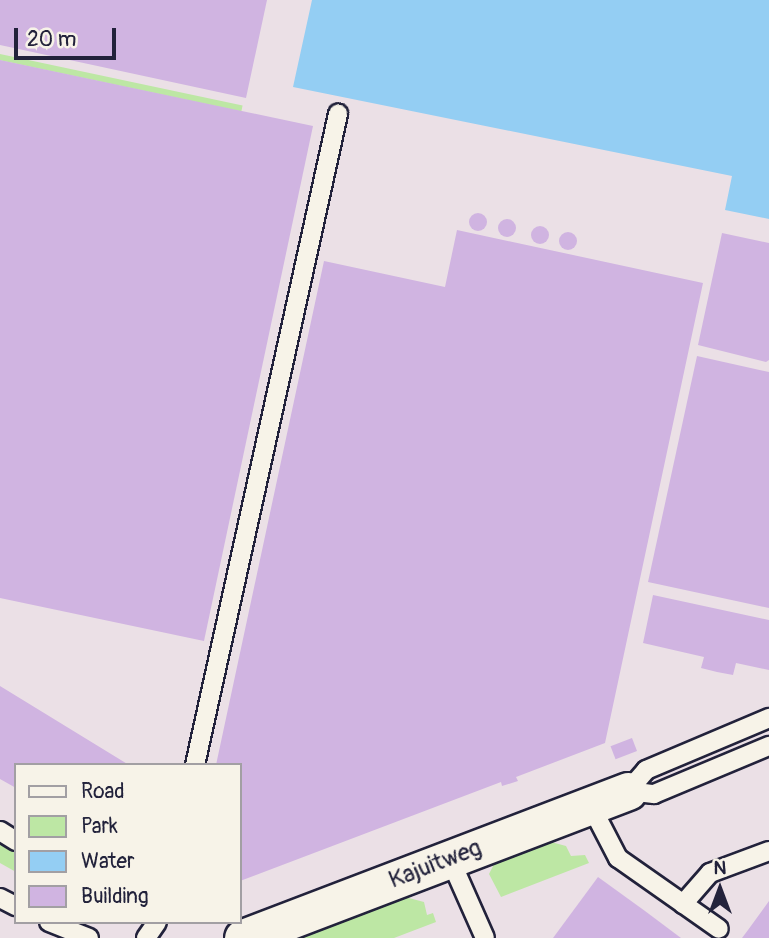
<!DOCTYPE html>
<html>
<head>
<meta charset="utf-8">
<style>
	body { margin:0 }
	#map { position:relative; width:769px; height:938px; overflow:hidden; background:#f7f3e8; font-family:Pangolin,sans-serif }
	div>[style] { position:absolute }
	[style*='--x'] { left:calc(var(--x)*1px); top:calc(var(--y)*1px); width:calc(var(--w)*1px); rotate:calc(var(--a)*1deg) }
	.built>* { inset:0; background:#ebe0e6 }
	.green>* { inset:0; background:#bde7a4; transform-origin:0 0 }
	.water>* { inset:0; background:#94cef3 }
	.building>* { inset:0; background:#d0b4e1; transform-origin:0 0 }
	.round { border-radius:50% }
	.roads { filter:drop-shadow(2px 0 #22223b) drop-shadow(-2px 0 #22223b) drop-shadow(0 2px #22223b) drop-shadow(0 -2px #22223b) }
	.lane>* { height:18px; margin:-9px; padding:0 9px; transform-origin:9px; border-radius:9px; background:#f7f3e8 }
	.street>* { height:37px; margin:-18.5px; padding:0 18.5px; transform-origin:18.5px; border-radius:18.5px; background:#f7f3e8 }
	span { translate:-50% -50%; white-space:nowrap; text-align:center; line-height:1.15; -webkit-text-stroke:5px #f7f3e8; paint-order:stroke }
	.street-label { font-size:24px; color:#22223b }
	.legend { position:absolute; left:14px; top:763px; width:228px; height:161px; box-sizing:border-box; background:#f7f3e8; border:2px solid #a29fa3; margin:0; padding:9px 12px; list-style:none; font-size:21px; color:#22223b }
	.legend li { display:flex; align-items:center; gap:14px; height:35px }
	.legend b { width:35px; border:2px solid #a29fa3 }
	.north { position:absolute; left:685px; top:854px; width:70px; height:70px; -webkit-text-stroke:5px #f7f3e8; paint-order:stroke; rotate:0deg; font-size:19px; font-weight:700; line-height:28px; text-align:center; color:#22223b }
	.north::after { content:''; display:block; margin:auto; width:24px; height:32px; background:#22223b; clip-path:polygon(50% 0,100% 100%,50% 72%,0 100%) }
	.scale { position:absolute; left:14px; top:28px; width:102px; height:32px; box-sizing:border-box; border:4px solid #22223b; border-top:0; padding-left:9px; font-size:21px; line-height:24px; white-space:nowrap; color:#22223b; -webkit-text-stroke:5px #f7f3e8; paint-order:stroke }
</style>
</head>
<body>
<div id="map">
	<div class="built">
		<div style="clip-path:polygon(evenodd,0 0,769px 0,769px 938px,0 938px,0 0,16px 765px,240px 765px,240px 922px,16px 922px,16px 765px)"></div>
	</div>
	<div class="green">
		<div style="left:0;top:54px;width:248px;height:6px;rotate:12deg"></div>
		<div style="clip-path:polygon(551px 842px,566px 846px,571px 856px,585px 855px,589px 863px,501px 897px,489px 874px,494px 864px)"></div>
		<div style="clip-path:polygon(0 843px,16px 852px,16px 872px,0 863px)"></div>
		<div style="clip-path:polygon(405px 897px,424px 902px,427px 915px,433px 913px,436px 922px,394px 938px,297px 938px)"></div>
	</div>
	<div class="water">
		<div style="clip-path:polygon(312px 0,769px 0,769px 219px,725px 210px,732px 176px,293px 87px)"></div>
	</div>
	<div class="building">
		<div style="clip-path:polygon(0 0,267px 0,246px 98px,0 45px)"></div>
		<div style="clip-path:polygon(0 60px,313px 126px,204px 641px,0 598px)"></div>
		<div class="round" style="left:469px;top:213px;width:18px;height:18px"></div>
		<div class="round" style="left:498px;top:219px;width:18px;height:18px"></div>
		<div class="round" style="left:531px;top:226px;width:18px;height:18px"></div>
		<div style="clip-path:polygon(457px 230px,703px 283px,605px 743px,516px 777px,518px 781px,502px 786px,501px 782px,240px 881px,240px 765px,216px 765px,324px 261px,445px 287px)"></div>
		<div class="round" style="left:559px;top:232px;width:18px;height:18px"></div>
		<div style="clip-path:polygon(722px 233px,769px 243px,769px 360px,766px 362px,698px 345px)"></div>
		<div style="clip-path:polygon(697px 356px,769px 372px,769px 608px,648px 582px)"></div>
		<div style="clip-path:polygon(653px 595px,769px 620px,769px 670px,736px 663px,733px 675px,717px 672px,701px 668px,704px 657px,643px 643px)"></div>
		<div style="clip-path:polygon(0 686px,129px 765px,16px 765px,16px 788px,0 779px)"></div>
		<div style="left:632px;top:738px;width:14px;height:23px;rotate:69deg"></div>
		<div style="clip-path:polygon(598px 877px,645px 911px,681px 938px,553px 938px)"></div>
		<div style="clip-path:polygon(769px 901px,769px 938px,742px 938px,748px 930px)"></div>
	</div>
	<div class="roads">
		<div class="lane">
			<div style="--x:195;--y:765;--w:667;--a:-77.61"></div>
			<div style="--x:628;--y:791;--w:28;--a:-49"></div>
			<div style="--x:646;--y:770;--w:134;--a:-22.9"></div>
			<div style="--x:628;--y:791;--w:26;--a:7"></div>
			<div style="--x:654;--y:794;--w:125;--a:-22.7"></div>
			<div style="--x:590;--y:804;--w:61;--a:62.6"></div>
			<div style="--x:618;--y:858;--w:123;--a:35.1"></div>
			<div style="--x:0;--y:831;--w:19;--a:32"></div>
			<div style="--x:450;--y:859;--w:86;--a:66.1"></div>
			<div style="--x:0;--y:898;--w:18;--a:27"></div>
			<div style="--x:683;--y:904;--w:41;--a:-48.9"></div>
			<div style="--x:710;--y:873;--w:63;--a:-20.4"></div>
			<div style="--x:49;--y:922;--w:43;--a:21.8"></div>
			<div style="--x:146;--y:938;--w:19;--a:-55"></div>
		</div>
		<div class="street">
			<div style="--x:243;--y:938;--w:412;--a:-20.9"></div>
		</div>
	</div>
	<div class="street-label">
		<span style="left:435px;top:864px;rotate:-21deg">Kajuitweg</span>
	</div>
	<ul class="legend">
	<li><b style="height:9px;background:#f7f3e8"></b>Road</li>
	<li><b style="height:19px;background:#bde7a4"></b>Park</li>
	<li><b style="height:19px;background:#94cef3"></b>Water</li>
	<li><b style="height:19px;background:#d0b4e1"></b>Building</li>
	</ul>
	<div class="north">N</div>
	<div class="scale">20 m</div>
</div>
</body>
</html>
